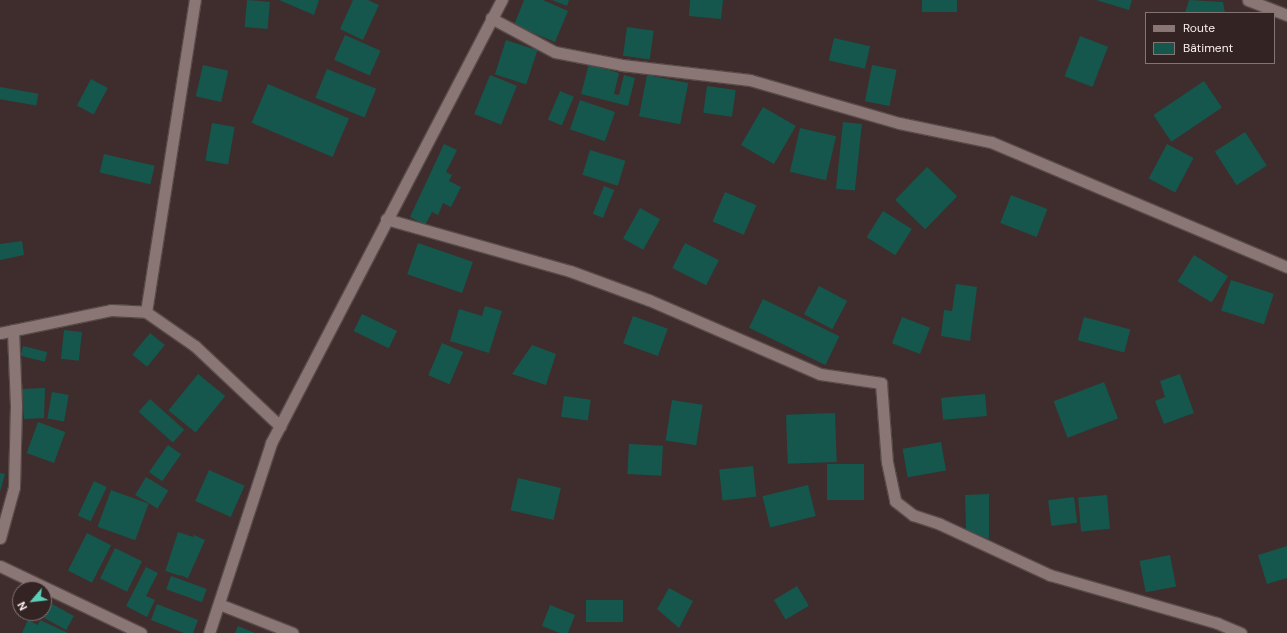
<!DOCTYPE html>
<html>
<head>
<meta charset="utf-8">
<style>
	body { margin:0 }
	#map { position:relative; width:1287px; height:633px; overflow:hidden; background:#3e2d2c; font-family:"DM Sans",sans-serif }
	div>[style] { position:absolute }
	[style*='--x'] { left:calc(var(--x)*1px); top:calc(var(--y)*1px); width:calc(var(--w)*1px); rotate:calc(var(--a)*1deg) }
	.building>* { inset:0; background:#15574c; transform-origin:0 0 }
	.roads { filter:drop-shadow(1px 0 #584a49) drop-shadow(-1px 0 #584a49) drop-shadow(0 1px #584a49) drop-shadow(0 -1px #584a49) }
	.minor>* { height:11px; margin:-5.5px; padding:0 5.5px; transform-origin:5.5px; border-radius:5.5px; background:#8a7675 }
	.secondary>* { height:11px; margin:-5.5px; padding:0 5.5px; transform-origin:5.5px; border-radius:5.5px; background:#8a7675 }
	span { translate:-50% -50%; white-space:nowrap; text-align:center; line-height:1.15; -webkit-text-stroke:3.5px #332322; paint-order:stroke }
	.legend { position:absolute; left:1145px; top:12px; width:130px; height:52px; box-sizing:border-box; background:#332322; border:1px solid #837574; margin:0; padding:5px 7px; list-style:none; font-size:12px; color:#fbf0ef }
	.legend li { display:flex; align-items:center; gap:8px; height:20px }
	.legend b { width:20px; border:1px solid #837574 }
	.north { position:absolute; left:12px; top:581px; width:40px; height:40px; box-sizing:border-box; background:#332322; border:1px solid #837574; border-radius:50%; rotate:242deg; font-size:11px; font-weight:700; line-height:16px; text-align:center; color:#fbf0ef }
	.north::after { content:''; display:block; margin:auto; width:14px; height:18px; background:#5dceb9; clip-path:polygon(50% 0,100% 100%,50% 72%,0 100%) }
</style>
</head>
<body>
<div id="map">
	<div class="building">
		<div style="left:247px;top:0;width:23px;height:27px;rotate:5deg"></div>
		<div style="clip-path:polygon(279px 0,319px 0,314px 15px)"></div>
		<div style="clip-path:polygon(353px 0,368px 0,379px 5px,363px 40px,340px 29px)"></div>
		<div style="clip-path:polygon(524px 0,543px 0,568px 11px,555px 42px,514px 25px)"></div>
		<div style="clip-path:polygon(552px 0,569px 0,567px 6px)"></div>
		<div style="clip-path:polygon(690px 0,723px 0,721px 19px,689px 16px)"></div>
		<div style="left:922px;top:0;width:35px;height:12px"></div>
		<div style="clip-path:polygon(1096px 0,1132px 0,1129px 10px)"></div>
		<div style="clip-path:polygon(1189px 0,1223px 2px,1225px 13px,1185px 13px)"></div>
		<div style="left:627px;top:27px;width:27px;height:29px;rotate:8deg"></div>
		<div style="left:345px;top:35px;width:39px;height:27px;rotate:24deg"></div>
		<div style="left:1080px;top:36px;width:30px;height:43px;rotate:21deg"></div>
		<div style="left:834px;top:38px;width:37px;height:23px;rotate:13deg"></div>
		<div style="left:506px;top:40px;width:33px;height:36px;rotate:18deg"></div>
		<div style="clip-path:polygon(589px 64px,619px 73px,614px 94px,619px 95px,624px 75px,635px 78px,628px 106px,581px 94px)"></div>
		<div style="left:203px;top:65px;width:26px;height:32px;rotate:13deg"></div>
		<div style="left:872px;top:65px;width:25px;height:37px;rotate:11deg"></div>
		<div style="left:327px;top:69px;width:53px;height:31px;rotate:22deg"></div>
		<div style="left:490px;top:75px;width:29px;height:42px;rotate:22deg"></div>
		<div style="left:647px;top:75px;width:42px;height:42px;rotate:11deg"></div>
		<div style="left:91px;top:79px;width:19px;height:30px;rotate:28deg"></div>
		<div style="left:1204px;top:81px;width:32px;height:61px;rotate:56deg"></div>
		<div style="left:268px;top:84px;width:88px;height:42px;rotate:23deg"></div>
		<div style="left:707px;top:86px;width:29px;height:27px;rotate:8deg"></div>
		<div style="left:0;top:87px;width:39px;height:12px;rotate:10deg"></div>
		<div style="left:560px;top:91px;width:15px;height:31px;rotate:23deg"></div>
		<div style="left:580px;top:100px;width:37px;height:31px;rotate:19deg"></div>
		<div style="left:763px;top:107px;width:38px;height:44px;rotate:30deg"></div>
		<div style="left:843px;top:122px;width:19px;height:67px;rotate:6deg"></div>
		<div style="left:212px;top:123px;width:23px;height:38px;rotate:10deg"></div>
		<div style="left:800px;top:128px;width:37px;height:45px;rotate:13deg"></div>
		<div style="left:1245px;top:132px;width:40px;height:36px;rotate:57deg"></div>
		<div style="clip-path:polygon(444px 144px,457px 150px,446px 172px,452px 175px,449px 181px,461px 187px,451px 207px,443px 203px,438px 215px,432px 212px,425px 225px,410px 217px)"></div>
		<div style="left:1167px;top:144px;width:30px;height:39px;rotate:28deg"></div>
		<div style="left:590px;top:150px;width:37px;height:26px;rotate:17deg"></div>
		<div style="left:104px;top:154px;width:52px;height:19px;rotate:13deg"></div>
		<div style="left:927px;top:167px;width:42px;height:46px;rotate:44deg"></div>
		<div style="left:604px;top:186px;width:11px;height:30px;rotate:22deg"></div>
		<div style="left:725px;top:192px;width:34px;height:32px;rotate:23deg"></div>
		<div style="left:1011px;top:195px;width:39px;height:30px;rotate:21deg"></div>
		<div style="left:640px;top:208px;width:23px;height:35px;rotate:29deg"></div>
		<div style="left:883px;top:211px;width:34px;height:31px;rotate:32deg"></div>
		<div style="clip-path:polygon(22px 241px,24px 255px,0 260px,0 244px)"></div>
		<div style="left:418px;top:243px;width:58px;height:33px;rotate:19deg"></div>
		<div style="left:685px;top:243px;width:38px;height:28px;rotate:27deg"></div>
		<div style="left:1194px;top:255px;width:40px;height:31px;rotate:32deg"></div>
		<div style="left:1231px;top:280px;width:45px;height:32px;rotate:18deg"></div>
		<div style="clip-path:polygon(956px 284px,977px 287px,970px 341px,941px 336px,944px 310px,952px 311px)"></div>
		<div style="left:819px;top:286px;width:32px;height:32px;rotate:28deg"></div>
		<div style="left:763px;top:299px;width:85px;height:32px;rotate:26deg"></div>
		<div style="clip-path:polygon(485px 306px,502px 311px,489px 353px,450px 341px,459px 309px,482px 316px)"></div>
		<div style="left:362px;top:314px;width:39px;height:19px;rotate:26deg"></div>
		<div style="left:633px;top:316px;width:37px;height:29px;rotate:20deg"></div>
		<div style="left:902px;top:317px;width:30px;height:28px;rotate:21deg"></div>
		<div style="left:1084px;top:317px;width:48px;height:24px;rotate:15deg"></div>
		<div style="left:64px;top:330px;width:18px;height:29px;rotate:6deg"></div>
		<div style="left:150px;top:333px;width:19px;height:28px;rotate:39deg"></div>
		<div style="left:442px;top:343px;width:23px;height:35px;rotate:23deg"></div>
		<div style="clip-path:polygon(532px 345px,556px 354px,546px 385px,512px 374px)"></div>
		<div style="left:23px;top:346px;width:25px;height:10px;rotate:14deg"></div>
		<div style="left:198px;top:374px;width:35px;height:47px;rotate:39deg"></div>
		<div style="clip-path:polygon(1180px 374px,1194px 413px,1164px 424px,1155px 401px,1165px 397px,1160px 381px)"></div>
		<div style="left:1104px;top:382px;width:39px;height:54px;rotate:69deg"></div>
		<div style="clip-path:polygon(45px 388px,44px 418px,24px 419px,21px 389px)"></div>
		<div style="left:52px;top:392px;width:17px;height:27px;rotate:10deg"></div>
		<div style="left:985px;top:394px;width:22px;height:44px;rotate:85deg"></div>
		<div style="left:564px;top:396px;width:27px;height:21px;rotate:8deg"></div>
		<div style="left:150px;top:399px;width:46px;height:17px;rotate:42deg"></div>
		<div style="left:672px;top:400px;width:31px;height:41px;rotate:9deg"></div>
		<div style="left:835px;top:413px;width:49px;height:49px;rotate:88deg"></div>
		<div style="left:38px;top:422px;width:29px;height:33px;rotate:20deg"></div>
		<div style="left:941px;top:442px;width:29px;height:39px;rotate:80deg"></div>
		<div style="left:629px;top:444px;width:34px;height:30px;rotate:3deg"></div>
		<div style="left:168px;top:445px;width:16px;height:33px;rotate:35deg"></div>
		<div style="left:827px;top:464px;width:37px;height:36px"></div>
		<div style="left:753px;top:466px;width:31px;height:34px;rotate:84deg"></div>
		<div style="left:209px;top:470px;width:39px;height:34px;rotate:24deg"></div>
		<div style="clip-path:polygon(0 473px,5px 474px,0 492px)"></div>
		<div style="left:146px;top:477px;width:26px;height:21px;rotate:31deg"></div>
		<div style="left:518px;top:478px;width:44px;height:33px;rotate:13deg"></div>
		<div style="left:94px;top:481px;width:14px;height:38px;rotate:25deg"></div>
		<div style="left:808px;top:485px;width:32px;height:47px;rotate:76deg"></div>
		<div style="left:111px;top:490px;width:40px;height:39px;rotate:20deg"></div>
		<div style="clip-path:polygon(989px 494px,989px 539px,966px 530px,965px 495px)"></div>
		<div style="left:1107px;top:495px;width:34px;height:29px;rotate:85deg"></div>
		<div style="left:1074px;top:497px;width:26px;height:26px;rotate:83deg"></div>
		<div style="left:178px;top:532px;width:16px;height:41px;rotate:18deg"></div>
		<div style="left:87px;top:533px;width:27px;height:42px;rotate:27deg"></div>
		<div style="left:194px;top:535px;width:12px;height:42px;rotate:24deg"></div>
		<div style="clip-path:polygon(1287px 546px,1287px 578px,1267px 584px,1258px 555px)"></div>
		<div style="left:115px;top:548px;width:30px;height:34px;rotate:26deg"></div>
		<div style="left:1170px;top:555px;width:32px;height:31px;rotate:79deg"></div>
		<div style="clip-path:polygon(146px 567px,158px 573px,146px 596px,155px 600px,147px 617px,126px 606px)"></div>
		<div style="left:171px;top:576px;width:38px;height:14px;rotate:20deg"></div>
		<div style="left:797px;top:586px;width:23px;height:27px;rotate:59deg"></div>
		<div style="clip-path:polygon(669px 588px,693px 601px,679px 628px,657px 609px)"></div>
		<div style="left:586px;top:600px;width:37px;height:22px"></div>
		<div style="left:52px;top:604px;width:25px;height:16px;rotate:29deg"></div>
		<div style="clip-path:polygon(157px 604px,198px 620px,193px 633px,184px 633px,151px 620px)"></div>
		<div style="clip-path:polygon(550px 605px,575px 615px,568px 633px,560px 633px,542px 626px)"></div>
		<div style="clip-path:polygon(28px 620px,38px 625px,40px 620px,68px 633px,22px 633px)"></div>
		<div style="clip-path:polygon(238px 626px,255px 633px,235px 633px)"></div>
	</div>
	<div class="roads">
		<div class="minor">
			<div style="--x:1248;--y:0;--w:42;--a:21"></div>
			<div style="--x:491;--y:18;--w:72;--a:28"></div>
			<div style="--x:555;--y:52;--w:68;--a:11"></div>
			<div style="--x:622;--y:65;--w:129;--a:6.7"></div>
			<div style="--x:750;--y:80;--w:155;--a:16.1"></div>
			<div style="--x:899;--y:123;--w:94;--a:11.7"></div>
			<div style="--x:991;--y:142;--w:321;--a:22.9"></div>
			<div style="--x:386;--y:219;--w:191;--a:15.8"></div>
			<div style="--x:570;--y:271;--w:84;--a:20.2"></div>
			<div style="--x:649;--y:300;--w:186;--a:23.4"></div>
			<div style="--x:820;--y:374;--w:62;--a:8.4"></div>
			<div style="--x:881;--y:383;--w:79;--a:85.7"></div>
			<div style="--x:887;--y:462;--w:40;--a:78"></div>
			<div style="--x:895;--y:501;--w:23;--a:38"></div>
			<div style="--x:913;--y:515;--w:28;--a:18"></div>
			<div style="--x:940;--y:524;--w:121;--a:24.9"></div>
			<div style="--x:1050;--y:575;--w:174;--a:16"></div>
			<div style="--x:1217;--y:623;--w:26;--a:23"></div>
			<div style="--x:146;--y:312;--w:316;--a:-81.1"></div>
			<div style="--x:0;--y:333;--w:113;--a:-11.7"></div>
			<div style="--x:111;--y:310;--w:35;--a:3"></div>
			<div style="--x:146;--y:312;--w:60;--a:34.8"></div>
			<div style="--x:195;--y:346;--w:117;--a:43.3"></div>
			<div style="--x:0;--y:538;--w:53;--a:-74.6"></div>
			<div style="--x:14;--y:487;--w:81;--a:-88.6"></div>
			<div style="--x:16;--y:406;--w:76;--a:-92.3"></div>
			<div style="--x:0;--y:566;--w:156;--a:25.4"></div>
			<div style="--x:219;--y:604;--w:79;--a:21.4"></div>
		</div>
		<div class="secondary">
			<div style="--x:209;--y:633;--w:200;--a:-71.9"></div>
			<div style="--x:271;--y:443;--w:500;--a:-62.5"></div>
		</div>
	</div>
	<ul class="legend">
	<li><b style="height:5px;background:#8a7675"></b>Route</li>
	<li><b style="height:11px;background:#15574c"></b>Bâtiment</li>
	</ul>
	<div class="north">N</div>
</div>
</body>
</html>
